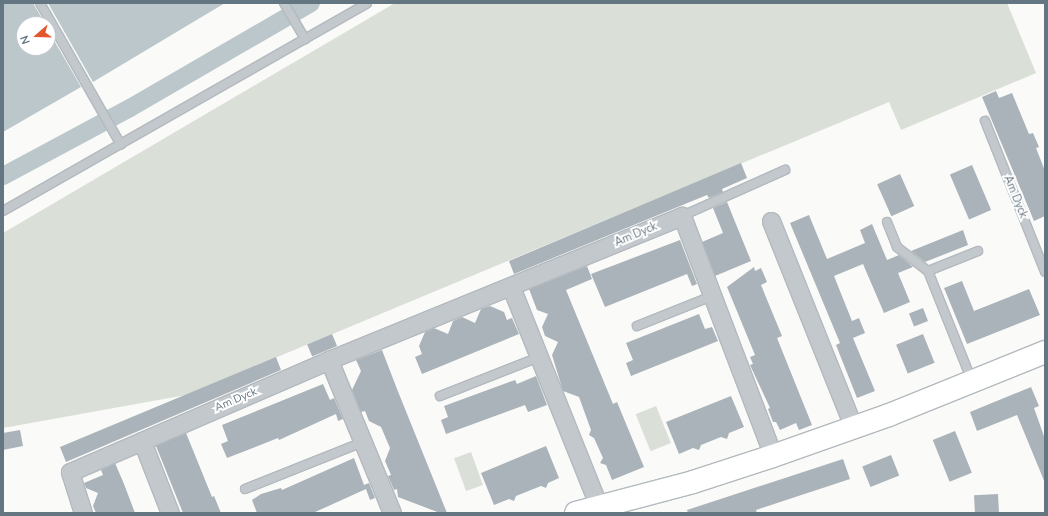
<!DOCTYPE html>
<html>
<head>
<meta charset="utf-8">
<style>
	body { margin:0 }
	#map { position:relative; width:1048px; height:516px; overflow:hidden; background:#fafaf8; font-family:"Nunito Sans",sans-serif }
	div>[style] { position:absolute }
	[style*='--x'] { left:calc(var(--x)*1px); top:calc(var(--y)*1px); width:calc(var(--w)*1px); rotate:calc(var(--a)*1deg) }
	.green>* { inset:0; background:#dadfd7; transform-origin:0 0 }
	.water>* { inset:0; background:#bbc7cb }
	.canal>* { height:18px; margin:-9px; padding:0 9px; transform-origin:9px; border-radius:9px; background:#bbc7cb }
	.building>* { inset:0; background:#aab3b9; transform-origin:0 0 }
	.roads { filter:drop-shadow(1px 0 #b3babf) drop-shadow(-1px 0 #b3babf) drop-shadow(0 1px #b3babf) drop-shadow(0 -1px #b3babf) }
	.service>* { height:8px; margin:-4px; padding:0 4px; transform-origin:4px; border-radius:4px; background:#c3c8cc }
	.minor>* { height:17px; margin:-8.5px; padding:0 8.5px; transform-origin:8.5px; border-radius:8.5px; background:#c3c8cc }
	.secondary>* { height:22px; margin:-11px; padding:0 11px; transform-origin:11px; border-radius:11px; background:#fff }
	span { translate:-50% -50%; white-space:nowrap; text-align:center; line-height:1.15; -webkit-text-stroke:4px #fff; paint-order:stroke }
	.street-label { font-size:11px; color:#657683 }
	.frame { position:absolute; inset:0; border:4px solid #657683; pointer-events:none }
	.north { position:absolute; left:16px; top:16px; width:40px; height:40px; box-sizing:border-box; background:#fff; border:1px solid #c1c8cd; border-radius:50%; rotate:250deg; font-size:11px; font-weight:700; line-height:16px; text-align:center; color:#657683 }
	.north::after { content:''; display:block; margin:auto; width:14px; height:18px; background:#e4572e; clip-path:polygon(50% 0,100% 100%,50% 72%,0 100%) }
</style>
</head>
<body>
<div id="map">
	<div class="green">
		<div style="clip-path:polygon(395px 3px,1007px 3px,1036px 73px,901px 130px,889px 102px,186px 395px,3px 428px,3px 233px)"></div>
		<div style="left:656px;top:406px;width:40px;height:22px;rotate:68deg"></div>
		<div style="left:471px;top:452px;width:35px;height:18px;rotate:70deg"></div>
	</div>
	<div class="water">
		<div style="clip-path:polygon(3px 3px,33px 3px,45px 24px,24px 24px,24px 48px,48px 48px,48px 30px,81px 87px,3px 132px)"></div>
		<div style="clip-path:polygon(48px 3px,225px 3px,93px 82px)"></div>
	</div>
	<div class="canal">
		<div style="--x:3;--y:176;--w:144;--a:-28.2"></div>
		<div style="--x:130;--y:108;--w:209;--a:-30.1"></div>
	</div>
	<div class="building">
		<div style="clip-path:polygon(996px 91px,999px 98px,1012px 93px,1029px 134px,1033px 133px,1039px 147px,1036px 148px,1045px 171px,1045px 216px,1034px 221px,982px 97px)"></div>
		<div style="clip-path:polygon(741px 163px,747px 178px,722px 189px,723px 192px,709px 198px,707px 195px,514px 274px,509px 261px)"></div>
		<div style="left:972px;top:165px;width:49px;height:24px;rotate:67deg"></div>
		<div style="left:900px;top:174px;width:35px;height:25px;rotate:66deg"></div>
		<div style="clip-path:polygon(727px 202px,751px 261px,715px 276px,702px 242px,723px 233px,713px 208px)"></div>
		<div style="clip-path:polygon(809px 215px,827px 259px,865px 243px,860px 230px,872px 224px,887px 260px,899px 255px,913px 267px,898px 273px,910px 302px,884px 313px,863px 264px,834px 276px,852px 321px,859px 318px,865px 333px,853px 338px,875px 391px,857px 398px,836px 345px,840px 343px,790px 223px)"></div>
		<div style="clip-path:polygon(963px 230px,968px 245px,925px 262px,911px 251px)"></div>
		<div style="clip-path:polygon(680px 240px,697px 284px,692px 286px,687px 274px,605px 307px,591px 274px)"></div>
		<div style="clip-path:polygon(587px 266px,592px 279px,566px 290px,613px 404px,617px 402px,644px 467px,612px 480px,606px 465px,600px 463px,603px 458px,594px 438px,589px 435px,591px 430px,579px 397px,563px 391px,552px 355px,558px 342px,545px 336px,542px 327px,548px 314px,537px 310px,529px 289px)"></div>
		<div style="clip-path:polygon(754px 267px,755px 271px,761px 268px,767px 282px,761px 285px,782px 336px,777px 338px,812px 425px,799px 430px,796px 423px,780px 430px,776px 422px,773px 422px,768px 409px,770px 408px,750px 365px,753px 364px,750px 357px,755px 355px,727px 287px)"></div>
		<div style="clip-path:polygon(962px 281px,974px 311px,1029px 289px,1040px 315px,967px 344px,944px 288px)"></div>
		<div style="clip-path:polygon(490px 306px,504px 312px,507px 320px,512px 318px,519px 334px,422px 374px,415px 357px,422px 354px,419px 346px,425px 332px,434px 328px,448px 334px,453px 321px,462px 317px,475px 323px,481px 309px)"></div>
		<div style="left:923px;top:308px;width:14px;height:15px;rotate:69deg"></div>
		<div style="clip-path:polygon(699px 314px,705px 329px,712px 327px,718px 341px,631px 376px,626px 363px,633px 360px,626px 343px)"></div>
		<div style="left:332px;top:334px;width:13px;height:27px;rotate:67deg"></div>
		<div style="left:923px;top:334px;width:31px;height:29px;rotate:68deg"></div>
		<div style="clip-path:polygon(382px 350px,397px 389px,447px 513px,440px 513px,398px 497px,397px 489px,394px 490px,388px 476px,391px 475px,385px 461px,390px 448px,381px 427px,369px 421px,365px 411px,361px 412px,352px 390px,361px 371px,356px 360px)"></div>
		<div style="clip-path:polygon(276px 357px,281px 370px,66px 462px,60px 447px)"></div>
		<div style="clip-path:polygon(536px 376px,547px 405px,528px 412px,525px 405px,446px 434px,441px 420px,448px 417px,444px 406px,515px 380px,517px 384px)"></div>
		<div style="clip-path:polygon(323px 384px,330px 400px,334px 398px,343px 419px,338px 421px,336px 414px,279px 440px,278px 438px,227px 458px,221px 444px,228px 441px,222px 425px)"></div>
		<div style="clip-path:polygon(1031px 387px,1039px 406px,1034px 408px,1045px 439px,1045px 483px,1017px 415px,977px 431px,970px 412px)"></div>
		<div style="clip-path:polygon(731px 396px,744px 427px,729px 433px,727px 439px,721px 437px,701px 445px,699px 450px,693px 448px,679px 454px,666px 422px)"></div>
		<div style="clip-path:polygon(20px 430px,23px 446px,3px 450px,3px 433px)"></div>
		<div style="left:955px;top:431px;width:45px;height:24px;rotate:68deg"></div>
		<div style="clip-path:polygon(186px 433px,212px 497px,214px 496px,221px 513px,183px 513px,156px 446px)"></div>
		<div style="clip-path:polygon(546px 446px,559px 478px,548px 483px,546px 488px,541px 486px,516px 496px,514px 501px,509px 499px,494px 505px,481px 473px)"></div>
		<div style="left:891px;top:455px;width:22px;height:31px;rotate:68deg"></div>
		<div style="clip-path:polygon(354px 458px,364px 485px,369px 483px,375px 498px,370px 500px,366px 489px,313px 513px,257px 513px,252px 500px,261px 494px,281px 488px,282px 490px)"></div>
		<div style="clip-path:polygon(843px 459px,850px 479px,756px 510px,757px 513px,688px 513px,687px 510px)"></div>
		<div style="clip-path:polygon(115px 463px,124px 484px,135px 513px,96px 513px,93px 506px,98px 493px,86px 488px,84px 483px,103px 475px,101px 470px)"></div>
		<div style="left:998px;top:494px;width:19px;height:24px;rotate:87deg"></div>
	</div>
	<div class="roads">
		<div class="service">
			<div style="--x:40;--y:3;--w:163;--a:60.3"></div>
			<div style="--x:284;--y:3;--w:42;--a:59.7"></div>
			<div style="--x:985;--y:121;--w:162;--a:68.3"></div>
			<div style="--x:3;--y:211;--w:419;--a:-29.7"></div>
			<div style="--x:682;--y:216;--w:113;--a:-24.1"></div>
			<div style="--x:887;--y:222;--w:27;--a:68"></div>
			<div style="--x:897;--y:247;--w:39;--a:38"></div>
			<div style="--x:928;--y:271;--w:118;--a:68.2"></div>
			<div style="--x:928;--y:271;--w:54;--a:-21.8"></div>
			<div style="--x:637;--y:326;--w:81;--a:-21.8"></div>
			<div style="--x:440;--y:396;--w:106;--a:-21.5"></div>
			<div style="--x:245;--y:489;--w:127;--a:-21.7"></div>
		</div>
		<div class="minor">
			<div style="--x:771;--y:221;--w:223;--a:68.2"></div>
			<div style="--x:511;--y:287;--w:237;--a:68.2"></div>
			<div style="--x:329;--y:360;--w:165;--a:67.6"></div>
			<div style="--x:83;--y:513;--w:43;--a:-107.6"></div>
			<div style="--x:70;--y:472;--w:78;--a:-23.3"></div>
			<div style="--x:170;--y:513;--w:77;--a:-111.3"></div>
			<div style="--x:142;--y:441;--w:204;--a:-23.4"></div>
			<div style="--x:329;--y:360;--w:381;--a:-22.2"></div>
			<div style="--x:682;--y:216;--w:257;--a:69.2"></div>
		</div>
		<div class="secondary">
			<div style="--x:576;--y:513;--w:121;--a:-14.8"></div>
			<div style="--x:693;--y:482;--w:84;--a:-18"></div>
			<div style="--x:773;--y:456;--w:123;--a:-19.5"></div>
			<div style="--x:889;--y:415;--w:168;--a:-22"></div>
		</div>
	</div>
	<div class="street-label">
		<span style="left:1015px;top:197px;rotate:68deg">Am Dyck</span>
		<span style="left:636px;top:235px;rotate:-23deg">Am Dyck</span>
		<span style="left:236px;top:400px;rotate:-23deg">Am Dyck</span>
	</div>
	<div class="frame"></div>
	<div class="north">N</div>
</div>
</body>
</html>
